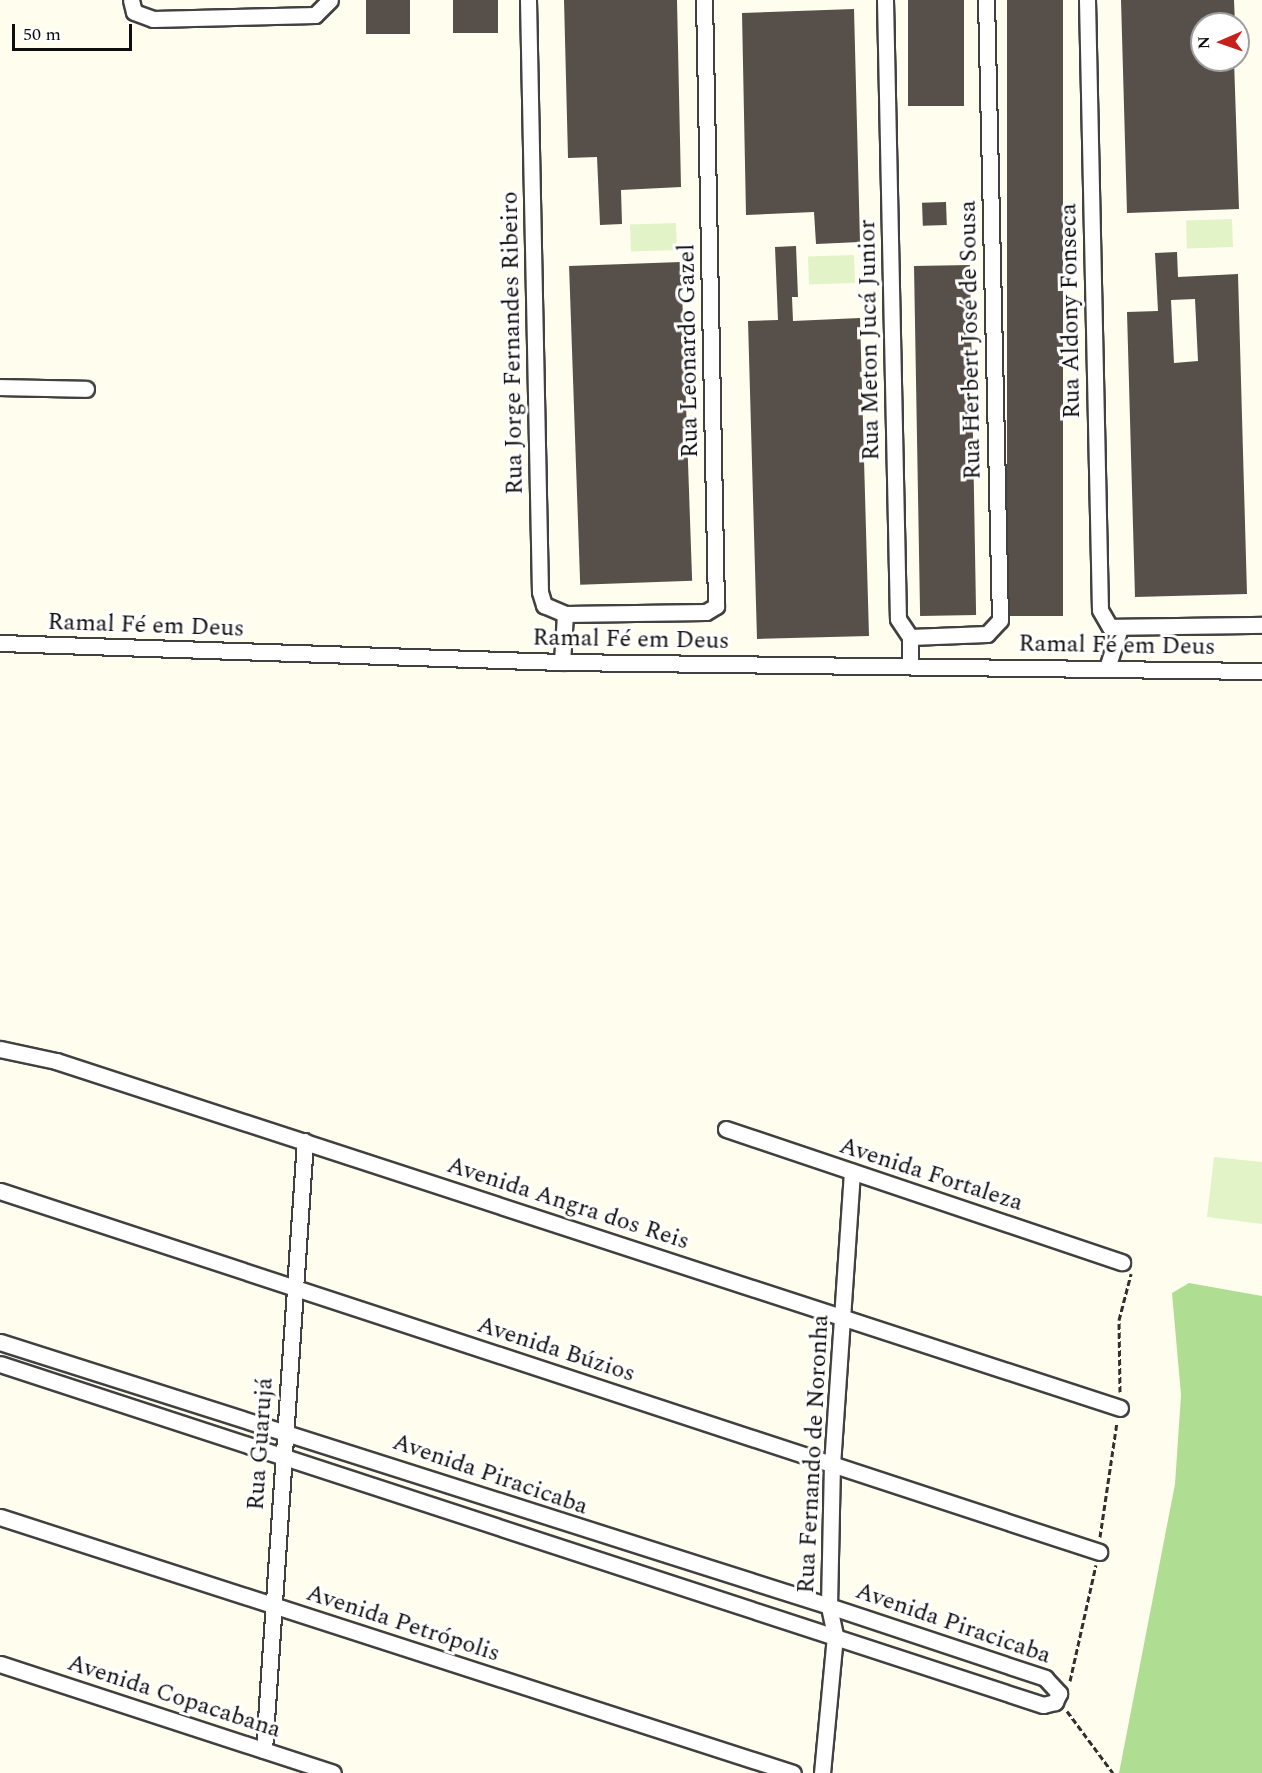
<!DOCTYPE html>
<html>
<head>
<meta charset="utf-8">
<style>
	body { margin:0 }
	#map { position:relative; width:1262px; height:1773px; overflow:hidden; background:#fffdee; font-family:Spectral,serif }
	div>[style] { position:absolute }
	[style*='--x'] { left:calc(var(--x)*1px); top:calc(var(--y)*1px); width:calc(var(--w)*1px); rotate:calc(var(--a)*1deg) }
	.forest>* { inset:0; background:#afde93 }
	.pitch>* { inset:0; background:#e1f3c7; transform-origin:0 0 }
	.building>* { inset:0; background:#574f49; transform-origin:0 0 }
	.path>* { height:3px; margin-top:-1.5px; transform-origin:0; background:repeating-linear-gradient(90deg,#303030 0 6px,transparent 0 9px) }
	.roads { filter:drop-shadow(2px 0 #414141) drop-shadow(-2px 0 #414141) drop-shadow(0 2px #414141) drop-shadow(0 -2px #414141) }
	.minor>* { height:15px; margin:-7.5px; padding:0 7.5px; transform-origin:7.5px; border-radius:7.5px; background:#fff }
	span { translate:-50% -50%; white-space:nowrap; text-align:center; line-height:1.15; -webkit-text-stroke:6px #fff; paint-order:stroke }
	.street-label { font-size:24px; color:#0e0e0e }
	.north { position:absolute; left:1190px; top:12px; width:60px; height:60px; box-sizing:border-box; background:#fff; border:2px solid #9f9f9f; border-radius:50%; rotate:268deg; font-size:16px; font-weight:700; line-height:24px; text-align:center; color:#0e0e0e }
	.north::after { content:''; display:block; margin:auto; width:21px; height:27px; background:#c8201b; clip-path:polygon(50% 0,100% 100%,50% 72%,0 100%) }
	.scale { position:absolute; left:12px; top:24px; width:120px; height:27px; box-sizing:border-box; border:3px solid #0e0e0e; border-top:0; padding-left:8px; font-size:18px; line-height:21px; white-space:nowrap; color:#0e0e0e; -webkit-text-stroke:4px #fff; paint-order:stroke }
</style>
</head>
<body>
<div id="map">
	<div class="forest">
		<div style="clip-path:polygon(1189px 1283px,1262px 1296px,1262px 1773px,1119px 1773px,1175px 1484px,1181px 1395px,1172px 1293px)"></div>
	</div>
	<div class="pitch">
		<div style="left:1232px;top:219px;width:28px;height:46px;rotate:88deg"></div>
		<div style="left:676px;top:223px;width:27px;height:46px;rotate:88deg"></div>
		<div style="left:854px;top:255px;width:28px;height:46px;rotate:88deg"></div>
		<div style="clip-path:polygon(1214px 1157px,1262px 1162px,1262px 1224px,1207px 1217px)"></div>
	</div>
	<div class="building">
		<div style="left:366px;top:0;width:44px;height:34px"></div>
		<div style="left:453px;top:0;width:45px;height:33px"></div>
		<div style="clip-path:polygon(564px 0,677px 0,681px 187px,621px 190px,622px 224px,600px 225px,597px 157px,568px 158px)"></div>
		<div style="left:908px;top:0;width:56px;height:106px"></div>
		<div style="left:1007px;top:0;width:56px;height:616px"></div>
		<div style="clip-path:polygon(1121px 0,1234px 0,1235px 24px,1202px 24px,1202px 62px,1234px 60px,1239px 209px,1127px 213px)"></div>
		<div style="clip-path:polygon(854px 9px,860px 242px,816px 244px,814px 212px,746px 215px,742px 13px)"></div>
		<div style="left:946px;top:202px;width:23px;height:24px;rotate:88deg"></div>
		<div style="clip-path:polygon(796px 246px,798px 297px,792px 297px,793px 321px,860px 318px,869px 636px,757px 639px,748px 321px,778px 320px,775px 247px)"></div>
		<div style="clip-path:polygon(evenodd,1177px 252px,1178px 277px,1238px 274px,1247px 594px,1135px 597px,1127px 312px,1158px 311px,1155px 253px,1177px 252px,1195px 299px,1198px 361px,1174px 363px,1171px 300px,1195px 299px)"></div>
		<div style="left:681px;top:262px;width:319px;height:112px;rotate:88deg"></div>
		<div style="left:970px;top:265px;width:350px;height:56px;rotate:89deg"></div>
	</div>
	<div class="path">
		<div style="--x:1120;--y:1392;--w:72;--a:-90.8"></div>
		<div style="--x:1119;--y:1320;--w:48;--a:-75.4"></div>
		<div style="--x:1100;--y:1537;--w:116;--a:-81.6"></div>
		<div style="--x:1070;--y:1681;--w:119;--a:-77.4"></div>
		<div style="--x:1067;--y:1711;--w:77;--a:53.4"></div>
	</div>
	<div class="roads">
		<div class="minor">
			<div style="--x:131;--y:0;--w:12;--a:76"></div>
			<div style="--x:134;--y:12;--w:20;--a:20"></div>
			<div style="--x:153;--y:19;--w:162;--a:-1.4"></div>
			<div style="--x:315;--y:15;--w:21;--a:-45"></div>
			<div style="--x:528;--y:0;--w:592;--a:88.84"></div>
			<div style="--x:540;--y:592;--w:14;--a:73"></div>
			<div style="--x:544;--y:605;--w:23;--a:23"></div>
			<div style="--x:565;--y:614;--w:141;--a:-0.8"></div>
			<div style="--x:706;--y:612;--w:12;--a:-31"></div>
			<div style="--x:716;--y:606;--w:606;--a:-91.13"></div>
			<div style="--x:885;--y:0;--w:619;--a:88.8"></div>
			<div style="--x:898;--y:619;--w:22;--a:56"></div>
			<div style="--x:910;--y:637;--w:77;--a:-2.2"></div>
			<div style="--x:987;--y:634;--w:19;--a:-47"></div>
			<div style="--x:1000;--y:620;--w:620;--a:-91.29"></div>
			<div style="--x:1087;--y:0;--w:610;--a:88.78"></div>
			<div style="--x:1100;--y:610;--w:20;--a:60"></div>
			<div style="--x:1110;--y:627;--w:152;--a:-0.8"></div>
			<div style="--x:0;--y:387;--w:86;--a:1.3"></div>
			<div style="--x:910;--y:637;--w:29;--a:90"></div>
			<div style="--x:0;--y:643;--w:562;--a:1.94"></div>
			<div style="--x:562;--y:662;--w:700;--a:0.74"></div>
			<div style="--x:562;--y:662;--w:48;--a:-86.4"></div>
			<div style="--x:1107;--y:668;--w:42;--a:-72"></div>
			<div style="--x:0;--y:1049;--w:57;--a:12.1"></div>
			<div style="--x:56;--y:1061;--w:1119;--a:18.06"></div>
			<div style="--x:726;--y:1129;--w:418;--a:18.6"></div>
			<div style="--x:0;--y:1191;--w:1157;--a:18.18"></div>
			<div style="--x:0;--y:1342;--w:870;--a:17.66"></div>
			<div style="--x:829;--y:1606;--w:228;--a:18.4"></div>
			<div style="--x:1045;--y:1678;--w:21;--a:47"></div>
			<div style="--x:1059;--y:1693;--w:10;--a:114"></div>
			<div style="--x:1055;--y:1702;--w:12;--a:166"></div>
			<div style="--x:1043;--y:1705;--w:1097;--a:-161.9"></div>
			<div style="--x:0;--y:1517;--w:833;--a:17.89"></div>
			<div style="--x:0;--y:1664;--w:350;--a:18.1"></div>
			<div style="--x:264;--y:1750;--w:610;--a:-86.15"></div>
			<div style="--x:822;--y:1773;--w:139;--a:-84.6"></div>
			<div style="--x:835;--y:1635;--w:30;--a:-102"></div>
			<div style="--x:829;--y:1606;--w:141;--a:-88.8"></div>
			<div style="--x:832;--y:1465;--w:294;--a:-86.1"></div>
		</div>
	</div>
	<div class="street-label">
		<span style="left:1071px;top:311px;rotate:-91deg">Rua Aldony Fonseca</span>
		<span style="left:870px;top:340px;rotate:-91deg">Rua Meton Jucá Junior</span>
		<span style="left:971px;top:340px;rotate:-91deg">Rua Herbert José de Sousa</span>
		<span style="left:513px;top:343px;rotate:-91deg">Rua Jorge Fernandes Ribeiro</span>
		<span style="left:689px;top:351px;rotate:-91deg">Rua Leonardo Gazel</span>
		<span style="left:146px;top:626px;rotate:2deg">Ramal Fé em Deus</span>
		<span style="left:631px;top:640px;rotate:1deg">Ramal Fé em Deus</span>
		<span style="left:1117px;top:646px;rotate:1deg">Ramal Fé em Deus</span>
		<span style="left:931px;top:1175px;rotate:18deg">Avenida Fortaleza</span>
		<span style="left:568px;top:1204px;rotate:18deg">Avenida Angra dos Reis</span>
		<span style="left:556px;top:1350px;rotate:18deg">Avenida Búzios</span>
		<span style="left:261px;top:1444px;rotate:-86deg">Rua Guarujá</span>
		<span style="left:814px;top:1454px;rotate:-87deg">Rua Fernando de Noronha</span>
		<span style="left:490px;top:1475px;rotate:19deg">Avenida Piracicaba</span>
		<span style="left:403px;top:1624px;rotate:18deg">Avenida Petrópolis</span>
		<span style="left:953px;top:1624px;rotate:19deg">Avenida Piracicaba</span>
		<span style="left:174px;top:1697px;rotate:18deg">Avenida Copacabana</span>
	</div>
	<div class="north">N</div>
	<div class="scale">50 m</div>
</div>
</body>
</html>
